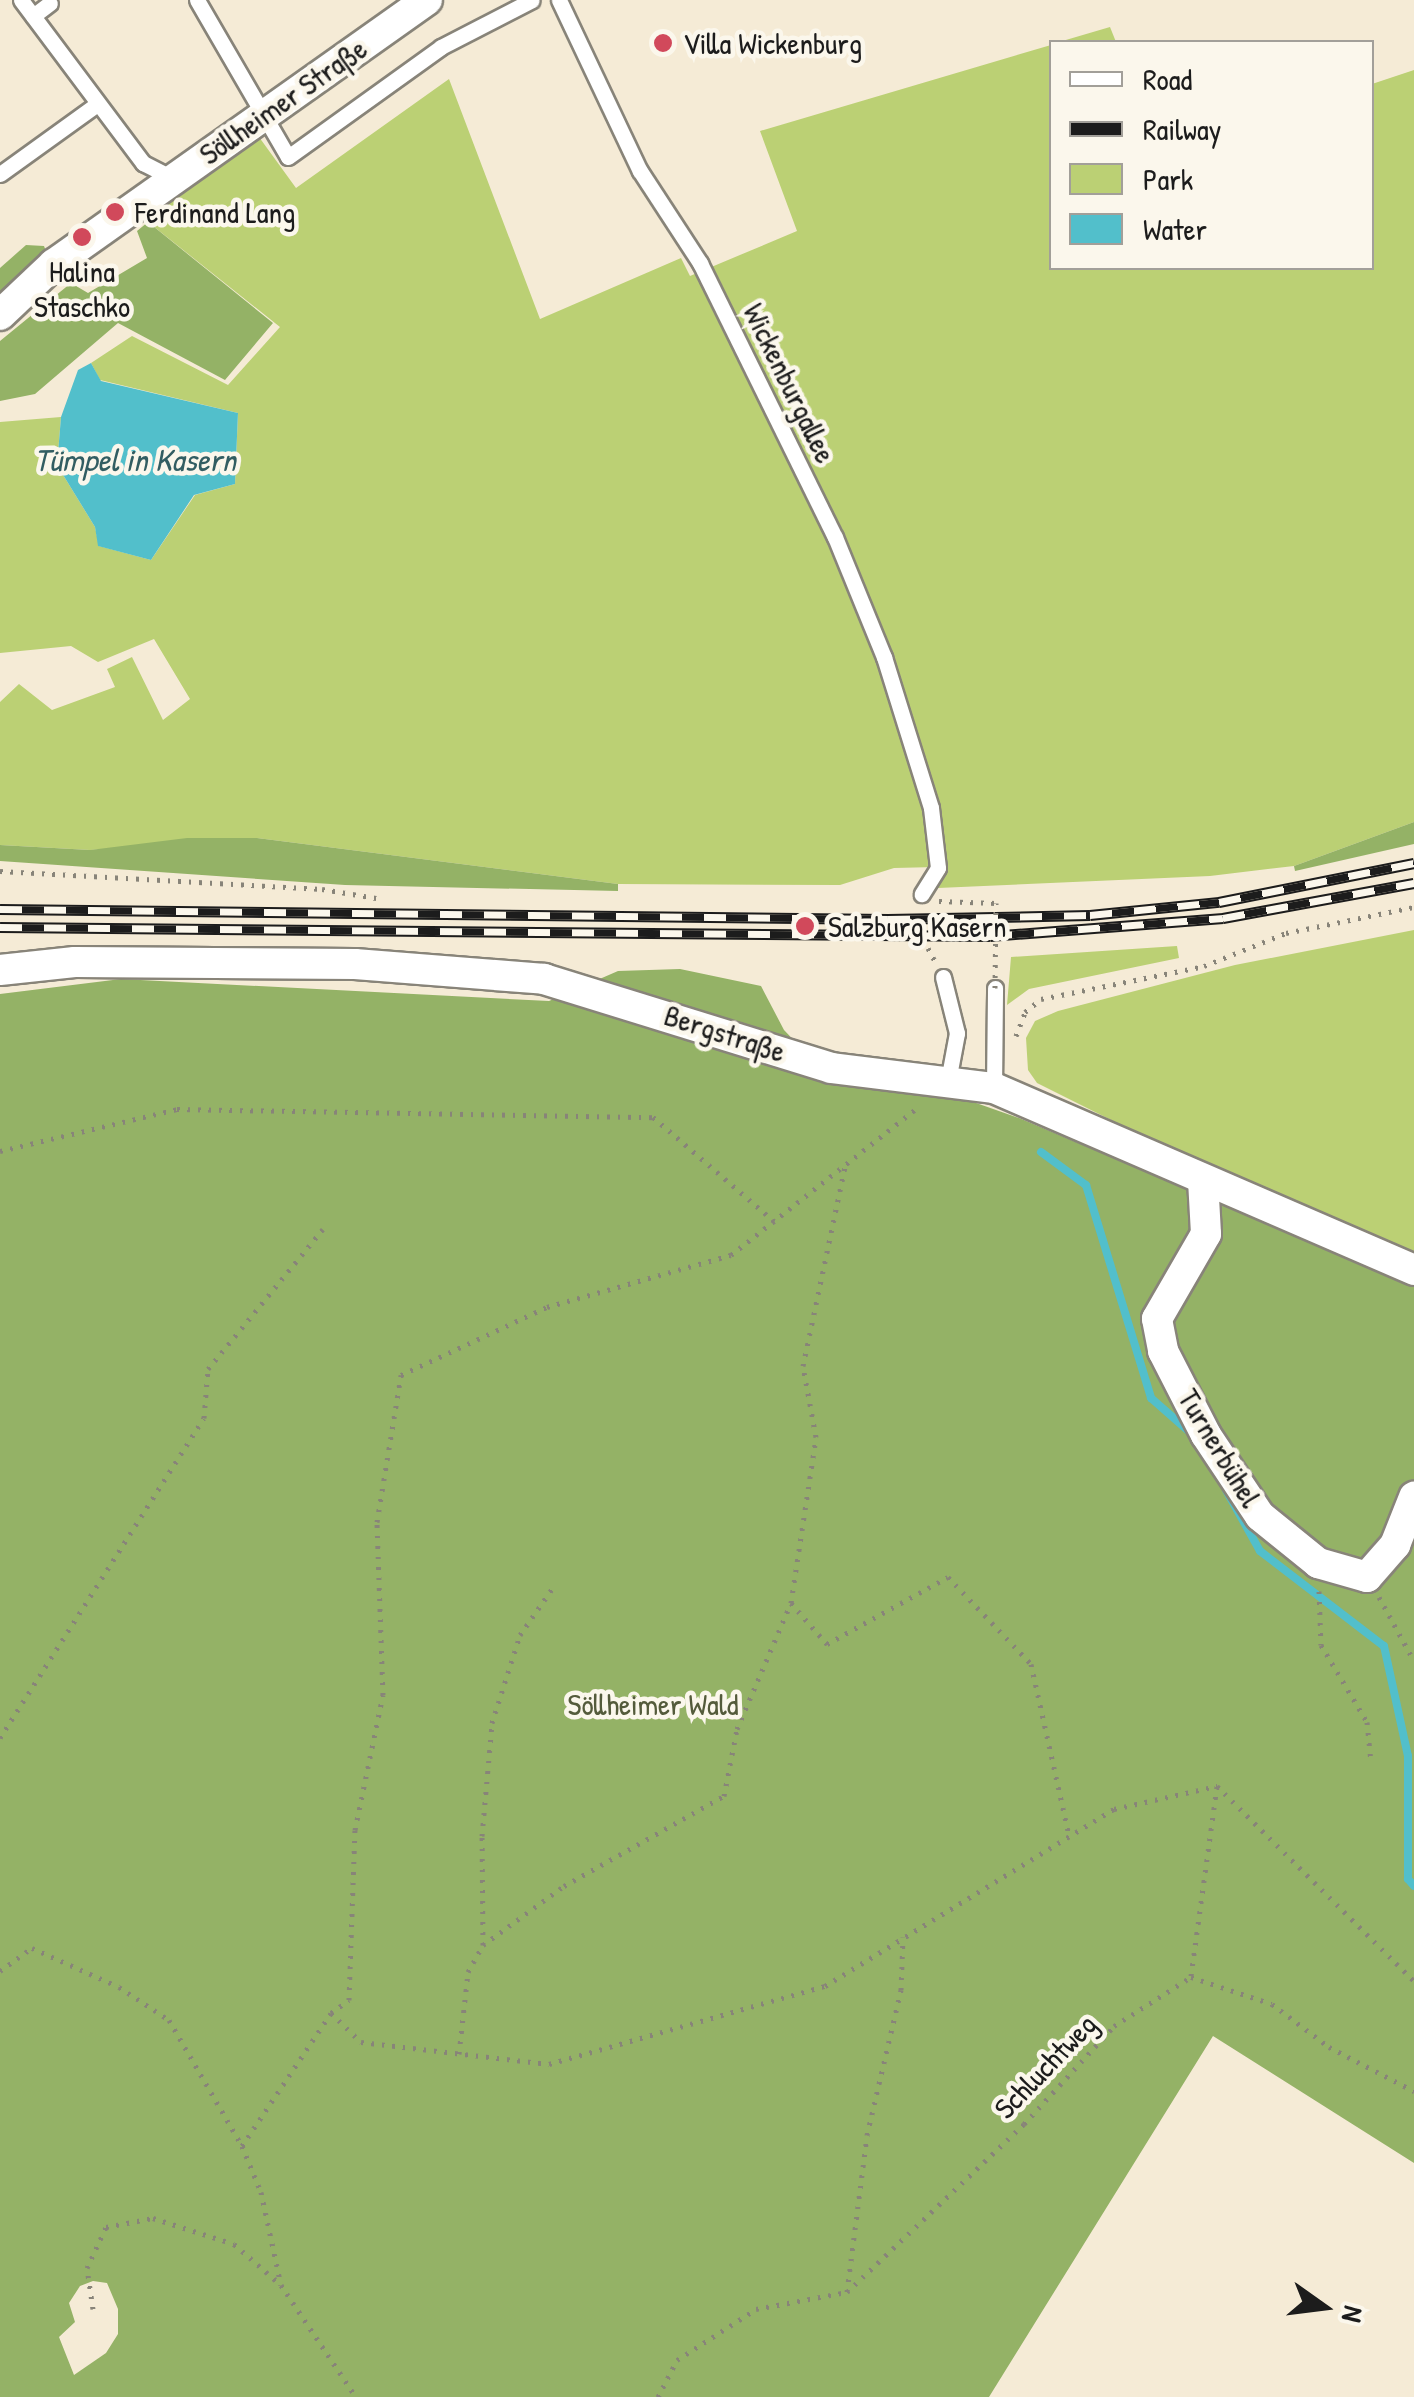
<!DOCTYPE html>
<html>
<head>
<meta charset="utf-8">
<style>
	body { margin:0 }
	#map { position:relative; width:1414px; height:2397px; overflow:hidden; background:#f5ebd6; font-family:"Patrick Hand",sans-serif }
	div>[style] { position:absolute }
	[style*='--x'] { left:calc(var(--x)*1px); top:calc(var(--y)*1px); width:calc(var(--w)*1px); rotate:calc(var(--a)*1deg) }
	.green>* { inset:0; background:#bbd074 }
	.forest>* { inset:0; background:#94b266 }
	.water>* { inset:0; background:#52bfcb }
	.stream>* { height:8px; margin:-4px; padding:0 4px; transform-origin:4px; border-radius:4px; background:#52bfcb }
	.path>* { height:5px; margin-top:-2.5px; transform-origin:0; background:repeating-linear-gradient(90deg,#888479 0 2.5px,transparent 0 10.5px) }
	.roads { filter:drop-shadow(2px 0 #888479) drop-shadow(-2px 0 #888479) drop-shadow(0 2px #888479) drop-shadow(0 -2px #888479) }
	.service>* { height:15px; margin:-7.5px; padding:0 7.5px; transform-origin:7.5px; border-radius:7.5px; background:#fff }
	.minor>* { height:30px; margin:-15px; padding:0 15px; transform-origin:15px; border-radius:15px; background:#fff }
	.rail>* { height:11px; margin-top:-5.5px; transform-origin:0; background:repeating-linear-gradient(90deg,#fbf7ec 0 22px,#1c1c1c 0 44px); box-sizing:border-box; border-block:2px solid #1c1c1c }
	.path-bridge>* { height:5px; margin-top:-2.5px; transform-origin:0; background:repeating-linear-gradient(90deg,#888479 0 2.5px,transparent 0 10.5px) }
	.dots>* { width:28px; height:28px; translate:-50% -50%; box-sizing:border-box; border:5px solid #fbf7ec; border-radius:50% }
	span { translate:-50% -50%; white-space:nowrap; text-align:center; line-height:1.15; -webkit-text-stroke:9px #fbf7ec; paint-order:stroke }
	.poi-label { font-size:30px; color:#1c1c1c }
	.left { translate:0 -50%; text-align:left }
	.street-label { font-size:30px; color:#1c1c1c }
	.park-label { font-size:30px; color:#545b3b }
	.water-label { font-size:32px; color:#325d62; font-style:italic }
	.legend { position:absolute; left:1049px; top:40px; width:325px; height:230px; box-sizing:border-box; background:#fbf7ec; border:2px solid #a29f99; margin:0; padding:12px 18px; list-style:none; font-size:30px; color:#1c1c1c }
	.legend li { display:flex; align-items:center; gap:20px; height:50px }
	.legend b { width:50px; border:2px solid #a29f99 }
	.north { position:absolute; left:1274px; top:2257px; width:100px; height:100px; -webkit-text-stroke:8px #fbf7ec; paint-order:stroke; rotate:104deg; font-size:28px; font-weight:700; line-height:40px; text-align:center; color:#1c1c1c }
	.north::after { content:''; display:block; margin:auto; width:35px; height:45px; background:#1c1c1c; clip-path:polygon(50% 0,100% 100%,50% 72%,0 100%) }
</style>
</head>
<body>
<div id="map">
	<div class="green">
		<div style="clip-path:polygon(1110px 27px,1116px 42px,1059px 42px)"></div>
		<div style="clip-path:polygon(1051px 45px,1052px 268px,1372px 268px,1372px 84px,1414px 70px,1414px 822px,1294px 866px,1210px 876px,938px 888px,936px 867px,894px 868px,840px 885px,618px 884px,257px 838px,90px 850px,0 845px,0 702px,19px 684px,52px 710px,115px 687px,107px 669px,132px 657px,163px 720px,190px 699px,154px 639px,98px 662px,71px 646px,0 653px,0 422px,61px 417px,57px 465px,95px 527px,99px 546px,151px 560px,195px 495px,235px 484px,238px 413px,100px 380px,91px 363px,132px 336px,228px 385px,280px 327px,148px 222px,153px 211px,259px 137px,296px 188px,449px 79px,540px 319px,681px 258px,690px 276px,797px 231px,760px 131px)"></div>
		<div style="clip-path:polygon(1414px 930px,1414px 1253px,1151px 1140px,1037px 1083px,1028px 1070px,1026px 1038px,1035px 1021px,1058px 1011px,1235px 965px)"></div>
		<div style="clip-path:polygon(1177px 946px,1179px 958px,1029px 989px,1007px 1005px,1011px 957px)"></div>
	</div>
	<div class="forest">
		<div style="clip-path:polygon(148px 222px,273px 323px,225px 380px,118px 323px,35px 394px,0 401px,0 341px,71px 283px,88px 293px,147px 258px,137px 231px)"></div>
		<div style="clip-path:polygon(26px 245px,44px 246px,49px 259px,0 300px,0 268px)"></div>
		<div style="clip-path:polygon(1414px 822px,1414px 844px,1295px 871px,1294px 866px)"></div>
		<div style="clip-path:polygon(187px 838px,257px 838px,618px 884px,618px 891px,345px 885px,0 861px,0 845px,90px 850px)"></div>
		<div style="clip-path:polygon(evenodd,680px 969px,761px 986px,784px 1030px,828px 1076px,928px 1086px,1019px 1118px,1414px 1285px,1414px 2163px,1213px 2036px,989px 2397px,0 2397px,0 994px,121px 979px,549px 1001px,618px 971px,680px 969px,93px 2281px,107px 2283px,118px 2309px,118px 2334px,106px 2353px,74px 2375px,59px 2337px,75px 2322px,69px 2303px,80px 2286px,93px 2281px)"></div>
	</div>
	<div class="water">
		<div style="clip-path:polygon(91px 363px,101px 381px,238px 413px,235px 484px,194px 495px,151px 560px,98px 546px,95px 527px,57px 465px,61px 417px,78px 370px)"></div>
	</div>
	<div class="stream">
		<div style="--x:1041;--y:1152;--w:56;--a:36.3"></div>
		<div style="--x:1086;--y:1185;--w:223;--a:73"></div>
		<div style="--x:1151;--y:1398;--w:56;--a:41.4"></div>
		<div style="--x:1226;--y:1490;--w:70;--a:60.9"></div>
		<div style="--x:1260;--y:1551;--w:156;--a:37.5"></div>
		<div style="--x:1384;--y:1646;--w:113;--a:77.7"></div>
		<div style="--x:1408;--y:1756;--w:123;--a:90"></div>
		<div style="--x:1408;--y:1879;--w:9;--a:49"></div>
	</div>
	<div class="path">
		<div style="--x:0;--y:871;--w:323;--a:3.2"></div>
		<div style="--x:322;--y:889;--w:55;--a:9.5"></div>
		<div style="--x:939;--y:901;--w:57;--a:2"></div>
		<div style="--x:928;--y:948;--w:15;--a:62"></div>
		<div style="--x:1016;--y:1036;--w:26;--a:-69"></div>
		<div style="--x:1025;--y:1012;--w:21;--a:-39"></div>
		<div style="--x:1041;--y:999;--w:166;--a:-11.4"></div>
		<div style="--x:1204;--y:966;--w:88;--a:-21.9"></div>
		<div style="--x:1286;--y:933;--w:131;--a:-11.5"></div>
		<div style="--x:0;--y:1151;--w:182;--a:-13.3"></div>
		<div style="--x:177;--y:1109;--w:476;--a:1"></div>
		<div style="--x:653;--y:1117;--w:160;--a:40.7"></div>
		<div style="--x:1319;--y:1591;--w:54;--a:87.9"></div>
		<div style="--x:1321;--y:1645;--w:90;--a:59.1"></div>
		<div style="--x:1367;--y:1722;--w:40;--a:84.3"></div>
		<div style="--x:1379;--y:1597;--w:73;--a:61.3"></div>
		<div style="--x:791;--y:1603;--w:55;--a:48.7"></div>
		<div style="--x:827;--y:1644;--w:138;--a:-29"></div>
		<div style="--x:948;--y:1577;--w:120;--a:46.3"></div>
		<div style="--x:1031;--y:1664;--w:176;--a:77.5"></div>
		<div style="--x:0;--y:1738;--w:379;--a:-57.5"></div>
		<div style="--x:204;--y:1418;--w:49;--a:-85.3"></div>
		<div style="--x:208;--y:1369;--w:181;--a:-50.6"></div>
		<div style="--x:483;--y:1945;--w:109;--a:-90.5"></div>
		<div style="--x:482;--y:1836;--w:113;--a:-84.9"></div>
		<div style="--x:492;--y:1723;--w:92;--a:-72.3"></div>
		<div style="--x:520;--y:1635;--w:56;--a:-55.2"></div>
		<div style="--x:0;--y:1971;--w:39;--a:-36"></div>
		<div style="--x:32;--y:1948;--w:95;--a:24.1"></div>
		<div style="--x:119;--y:1987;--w:60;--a:33.4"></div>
		<div style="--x:169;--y:2020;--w:146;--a:59.9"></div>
		<div style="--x:242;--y:2146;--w:160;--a:-56.2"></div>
		<div style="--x:331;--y:2013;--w:22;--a:-36"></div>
		<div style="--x:349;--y:2000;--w:170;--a:-88"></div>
		<div style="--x:355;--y:1830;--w:138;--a:-78.3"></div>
		<div style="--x:383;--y:1695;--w:173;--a:-92"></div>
		<div style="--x:377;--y:1522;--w:149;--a:-80.7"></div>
		<div style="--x:401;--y:1375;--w:161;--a:-25"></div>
		<div style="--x:547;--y:1307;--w:191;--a:-15.8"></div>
		<div style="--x:731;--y:1255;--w:241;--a:-38.3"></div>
		<div style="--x:1191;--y:1976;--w:192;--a:-82.2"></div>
		<div style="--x:331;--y:2013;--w:42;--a:44"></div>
		<div style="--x:361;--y:2042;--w:189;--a:6.7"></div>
		<div style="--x:549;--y:2064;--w:287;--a:-15.8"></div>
		<div style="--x:825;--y:1986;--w:339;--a:-31.5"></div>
		<div style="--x:1114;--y:1809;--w:106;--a:-12.6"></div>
		<div style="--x:1217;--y:1786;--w:277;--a:44.7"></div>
		<div style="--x:459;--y:2054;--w:82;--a:-83.7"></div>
		<div style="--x:468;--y:1972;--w:31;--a:-61"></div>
		<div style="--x:483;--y:1945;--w:100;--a:-36.1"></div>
		<div style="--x:564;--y:1886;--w:184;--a:-29.4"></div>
		<div style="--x:724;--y:1796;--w:68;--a:-79"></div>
		<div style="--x:737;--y:1729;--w:137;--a:-66.8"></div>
		<div style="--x:791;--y:1603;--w:168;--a:-81.4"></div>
		<div style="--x:816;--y:1437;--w:72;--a:-100.4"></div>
		<div style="--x:803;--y:1366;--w:204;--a:-78.1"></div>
		<div style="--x:242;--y:2146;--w:50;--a:67.6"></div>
		<div style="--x:261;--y:2192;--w:95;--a:77.9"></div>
		<div style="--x:281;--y:2285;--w:135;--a:56.2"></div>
		<div style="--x:847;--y:2292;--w:244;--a:-43.5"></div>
		<div style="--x:1024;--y:2124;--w:133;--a:-47.4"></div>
		<div style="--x:1114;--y:2026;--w:91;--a:-32.5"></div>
		<div style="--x:1191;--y:1977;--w:85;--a:18.4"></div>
		<div style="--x:1272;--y:2004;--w:71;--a:37"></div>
		<div style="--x:1329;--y:2047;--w:96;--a:27.4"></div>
		<div style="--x:93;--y:2309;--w:41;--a:-98.3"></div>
		<div style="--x:87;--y:2268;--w:45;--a:-65.1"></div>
		<div style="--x:106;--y:2227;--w:48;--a:-10.8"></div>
		<div style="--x:153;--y:2218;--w:85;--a:17.8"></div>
		<div style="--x:234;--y:2244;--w:62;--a:41.1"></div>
		<div style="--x:658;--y:2397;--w:42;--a:-62.8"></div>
		<div style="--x:677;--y:2360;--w:94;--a:-32.8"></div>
		<div style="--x:756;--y:2309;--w:93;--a:-10.6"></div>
		<div style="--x:847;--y:2292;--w:158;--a:-82.7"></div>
		<div style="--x:867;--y:2135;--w:149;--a:-76.8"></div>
		<div style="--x:901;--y:1990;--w:53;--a:-87.8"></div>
	</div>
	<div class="roads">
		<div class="service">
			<div style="--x:21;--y:0;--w:204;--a:53.2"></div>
			<div style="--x:143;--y:163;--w:35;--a:27"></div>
			<div style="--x:197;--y:0;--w:181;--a:59.9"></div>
			<div style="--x:288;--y:157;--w:188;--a:-35.7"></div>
			<div style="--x:441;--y:47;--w:102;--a:-27.3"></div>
			<div style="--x:559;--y:0;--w:189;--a:64.7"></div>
			<div style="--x:640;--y:171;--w:110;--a:56.9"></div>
			<div style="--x:700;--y:263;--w:305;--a:63.8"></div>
			<div style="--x:835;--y:537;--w:130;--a:67.8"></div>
			<div style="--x:884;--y:657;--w:158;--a:72.7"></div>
			<div style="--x:931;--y:808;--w:60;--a:83.3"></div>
			<div style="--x:938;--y:868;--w:31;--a:122"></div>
			<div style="--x:33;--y:16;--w:21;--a:-37"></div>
			<div style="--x:0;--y:174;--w:120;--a:-35.8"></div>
			<div style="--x:943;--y:977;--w:58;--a:76"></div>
			<div style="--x:957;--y:1033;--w:49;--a:100.6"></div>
			<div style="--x:994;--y:1088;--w:100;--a:-89.4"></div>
		</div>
		<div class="minor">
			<div style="--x:0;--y:315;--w:74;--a:-43.4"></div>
			<div style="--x:54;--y:264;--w:457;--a:-35.3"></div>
			<div style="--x:0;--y:970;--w:75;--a:-6.1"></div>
			<div style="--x:75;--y:962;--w:280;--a:0.4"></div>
			<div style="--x:355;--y:964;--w:190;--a:4.5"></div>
			<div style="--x:544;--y:979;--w:300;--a:17.2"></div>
			<div style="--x:831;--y:1068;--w:164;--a:7"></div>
			<div style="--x:994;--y:1088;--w:458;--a:23.4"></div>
			<div style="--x:1203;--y:1180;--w:54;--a:86.8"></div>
			<div style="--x:1206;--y:1234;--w:98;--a:120"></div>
			<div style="--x:1157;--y:1319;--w:33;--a:79"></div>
			<div style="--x:1163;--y:1351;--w:94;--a:62.9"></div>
			<div style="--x:1206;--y:1435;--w:97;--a:56.3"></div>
			<div style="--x:1260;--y:1516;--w:75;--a:39"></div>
			<div style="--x:1318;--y:1563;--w:51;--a:15.9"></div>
			<div style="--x:1367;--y:1577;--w:43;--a:-48.8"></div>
			<div style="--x:1395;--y:1545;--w:52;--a:-68.4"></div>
		</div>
	</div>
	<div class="rail">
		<div style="--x:0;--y:909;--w:888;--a:0.65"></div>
		<div style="--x:888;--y:919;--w:202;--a:-1.1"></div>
		<div style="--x:1090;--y:915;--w:130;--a:-5.8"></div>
		<div style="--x:1219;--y:902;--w:199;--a:-11.3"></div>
		<div style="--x:0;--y:927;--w:990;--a:0.52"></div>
		<div style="--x:990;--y:936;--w:234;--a:-4.4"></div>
		<div style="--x:1223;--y:918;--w:194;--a:-10.4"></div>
	</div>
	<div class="path-bridge">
		<div style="--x:995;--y:988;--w:85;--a:-89.3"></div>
	</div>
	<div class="dots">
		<div style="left:663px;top:43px;background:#d1495b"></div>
		<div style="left:115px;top:212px;background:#d1495b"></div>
		<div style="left:82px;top:237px;background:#d1495b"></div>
		<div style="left:805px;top:926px;background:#d1495b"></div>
	</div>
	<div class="poi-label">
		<span class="left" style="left:683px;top:43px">Villa Wickenburg</span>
		<span class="left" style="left:135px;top:212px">Ferdinand Lang</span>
		<span style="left:82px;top:288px">Halina<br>Staschko</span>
		<span class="left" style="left:828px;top:926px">Salzburg Kasern</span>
	</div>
	<div class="street-label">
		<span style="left:283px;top:101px;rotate:-35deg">Söllheimer Straße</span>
		<span style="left:790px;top:383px;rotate:64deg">Wickenburgallee</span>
		<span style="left:725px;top:1033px;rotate:18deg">Bergstraße</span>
		<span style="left:1220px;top:1448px;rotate:59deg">Turnerbühel</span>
		<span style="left:1045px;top:2066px;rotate:-46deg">Schluchtweg</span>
	</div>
	<div class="park-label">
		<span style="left:653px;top:1704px">Söllheimer Wald</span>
	</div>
	<div class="water-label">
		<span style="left:135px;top:460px">Tümpel in Kasern</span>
	</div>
	<ul class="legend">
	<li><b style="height:12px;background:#fff"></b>Road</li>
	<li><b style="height:12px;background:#1c1c1c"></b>Railway</li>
	<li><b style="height:28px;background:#bbd074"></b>Park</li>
	<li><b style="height:28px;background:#52bfcb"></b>Water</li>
	</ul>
	<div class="north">N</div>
</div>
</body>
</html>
